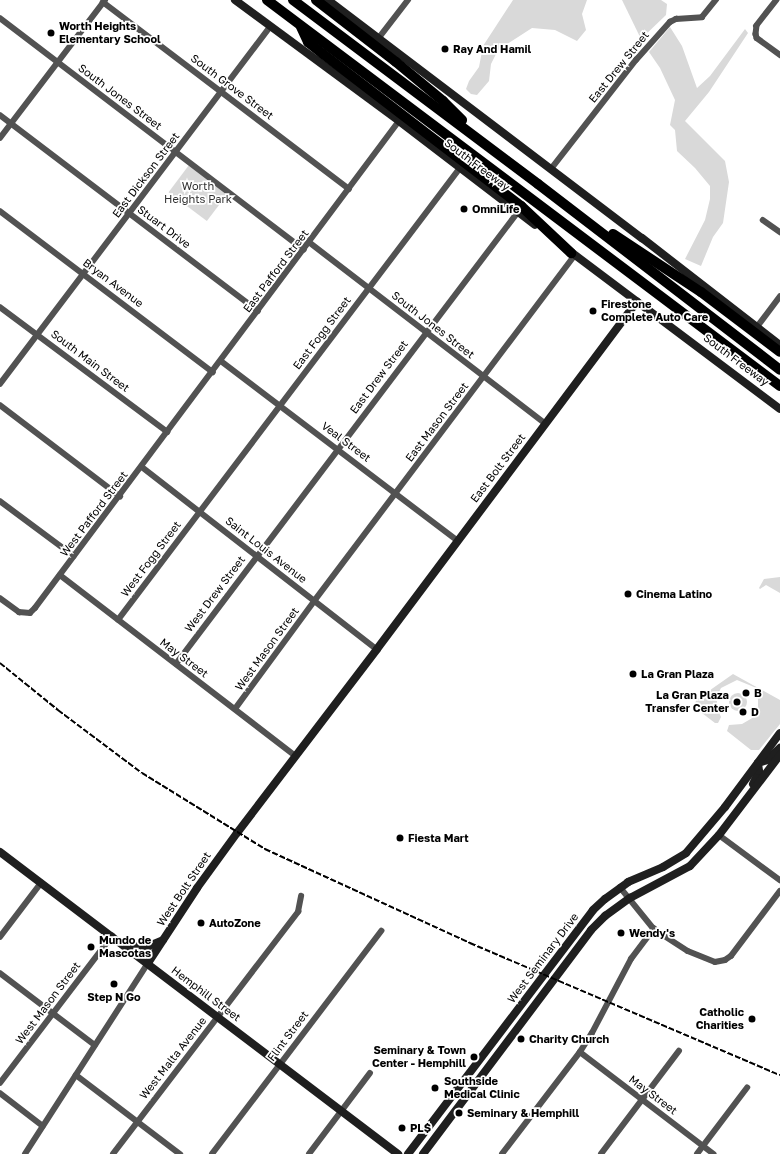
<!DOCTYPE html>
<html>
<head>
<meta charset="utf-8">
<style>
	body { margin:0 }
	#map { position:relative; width:780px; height:1154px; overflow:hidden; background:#fff; font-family:"Golos Text",sans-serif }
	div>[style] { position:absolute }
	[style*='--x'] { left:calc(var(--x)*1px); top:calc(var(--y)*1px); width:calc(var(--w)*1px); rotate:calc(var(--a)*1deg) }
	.green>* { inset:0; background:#d9d9d9; transform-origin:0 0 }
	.round { border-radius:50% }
	.street>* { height:5.5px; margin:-2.75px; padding:0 2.75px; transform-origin:2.75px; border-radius:2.75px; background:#525252 }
	.secondary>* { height:8px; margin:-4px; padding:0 4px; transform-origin:4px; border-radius:4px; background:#1f1f1f }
	.highway>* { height:10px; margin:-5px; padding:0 5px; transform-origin:5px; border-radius:5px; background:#000 }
	.rail>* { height:1.5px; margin-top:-0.75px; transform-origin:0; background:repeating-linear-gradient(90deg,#000 0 6px,transparent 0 8px) }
	.dots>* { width:11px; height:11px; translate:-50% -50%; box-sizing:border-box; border:2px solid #fff; border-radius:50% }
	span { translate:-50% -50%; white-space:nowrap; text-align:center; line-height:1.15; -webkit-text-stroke:3.5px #fff; paint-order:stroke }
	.poi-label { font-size:11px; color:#000; font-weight:700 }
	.left { translate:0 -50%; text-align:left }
	.right { translate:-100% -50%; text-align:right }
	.street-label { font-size:11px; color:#000 }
	.park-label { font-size:11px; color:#303030 }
</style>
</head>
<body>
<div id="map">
	<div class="green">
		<div style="clip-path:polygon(513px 0,587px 0,582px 14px,586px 30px,577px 41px,555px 30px,532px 28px,498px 50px,491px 64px,489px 81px,477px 95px,471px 94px,466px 89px,469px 81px,479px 67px,483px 46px)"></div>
		<div style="clip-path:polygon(622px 0,661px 0,667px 4px,666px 15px,641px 39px)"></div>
		<div style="clip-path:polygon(670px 27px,682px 46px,697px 88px,710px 76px,745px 29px,748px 33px,709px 92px,685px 121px,725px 161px,729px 182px,723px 223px,713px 237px,701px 266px,685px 259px,705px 220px,710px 199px,710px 186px,695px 168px,677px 151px,675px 130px,670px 125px,675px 100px,660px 68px,649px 52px)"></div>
		<div style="left:189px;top:165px;width:48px;height:34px;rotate:37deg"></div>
		<div style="clip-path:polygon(780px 577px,780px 593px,766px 585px,760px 589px,759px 588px,764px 579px)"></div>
		<div style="clip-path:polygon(733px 674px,780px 700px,780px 724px,759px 750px,751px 750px,727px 731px,729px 725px,742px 724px,754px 717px,758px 712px,758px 693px,754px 687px,737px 680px,721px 688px,717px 696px,717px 708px,721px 717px,718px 723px,715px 723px,698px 710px,695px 706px,696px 700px)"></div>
		<div class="round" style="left:729px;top:693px;width:18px;height:18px"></div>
	</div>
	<div class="street">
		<div style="--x:777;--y:0;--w:33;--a:128"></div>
		<div style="--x:757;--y:26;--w:8;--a:97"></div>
		<div style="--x:756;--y:34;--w:4;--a:76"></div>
		<div style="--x:757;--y:38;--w:29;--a:36"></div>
		<div style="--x:103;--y:2;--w:309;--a:37.2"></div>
		<div style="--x:0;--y:18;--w:382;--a:37.3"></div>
		<div style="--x:378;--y:39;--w:49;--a:-52.4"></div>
		<div style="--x:0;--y:115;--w:324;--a:37.2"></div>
		<div style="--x:0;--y:138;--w:173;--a:-52.7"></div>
		<div style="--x:551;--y:169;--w:138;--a:-52.1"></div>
		<div style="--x:636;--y:60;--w:51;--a:-48.2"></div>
		<div style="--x:670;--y:22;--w:7;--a:-27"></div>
		<div style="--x:676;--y:19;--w:26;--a:-4"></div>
		<div style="--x:702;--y:17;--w:22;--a:-51"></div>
		<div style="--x:0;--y:211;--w:267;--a:37.1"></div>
		<div style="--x:763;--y:220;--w:21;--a:35"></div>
		<div style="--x:309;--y:242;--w:297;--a:37.5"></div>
		<div style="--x:0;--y:307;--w:209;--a:36.7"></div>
		<div style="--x:757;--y:327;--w:38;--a:-53"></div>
		<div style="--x:221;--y:361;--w:296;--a:37.2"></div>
		<div style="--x:0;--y:384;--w:448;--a:-52.9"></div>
		<div style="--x:0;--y:405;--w:151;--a:37.2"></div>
		<div style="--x:142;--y:467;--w:297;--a:37.8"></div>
		<div style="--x:0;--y:501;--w:92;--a:36.6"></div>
		<div style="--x:60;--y:575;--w:297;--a:37.5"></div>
		<div style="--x:0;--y:598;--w:24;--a:36"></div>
		<div style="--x:19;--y:612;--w:11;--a:5"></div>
		<div style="--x:30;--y:613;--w:7;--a:-45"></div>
		<div style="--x:35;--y:608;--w:608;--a:-53.22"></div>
		<div style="--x:118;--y:620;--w:567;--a:-52.89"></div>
		<div style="--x:176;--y:664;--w:567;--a:-52.89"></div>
		<div style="--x:235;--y:709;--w:135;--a:-53.7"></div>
		<div style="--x:315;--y:600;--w:432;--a:-53"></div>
		<div style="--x:719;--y:835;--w:76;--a:36.4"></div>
		<div style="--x:620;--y:887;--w:54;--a:51"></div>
		<div style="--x:654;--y:929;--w:40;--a:32.9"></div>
		<div style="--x:688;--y:951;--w:29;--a:22"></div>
		<div style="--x:715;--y:962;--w:10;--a:-11"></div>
		<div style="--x:725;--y:960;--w:7;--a:-34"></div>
		<div style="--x:731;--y:956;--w:81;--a:-53"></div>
		<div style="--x:0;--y:937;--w:68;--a:-52.8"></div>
		<div style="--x:0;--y:973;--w:119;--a:37.2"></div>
		<div style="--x:580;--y:1052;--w:168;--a:37.3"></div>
		<div style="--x:76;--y:1075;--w:131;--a:37.2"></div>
		<div style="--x:0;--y:1083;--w:185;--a:-52.7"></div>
		<div style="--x:0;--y:1093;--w:54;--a:37.5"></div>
		<div style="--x:25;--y:1154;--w:227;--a:-57.2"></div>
		<div style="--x:113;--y:1154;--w:305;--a:-52.6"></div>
		<div style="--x:298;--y:912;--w:16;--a:-79"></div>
		<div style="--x:212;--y:1154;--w:280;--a:-52.8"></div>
		<div style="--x:309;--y:1154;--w:101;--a:-53"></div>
		<div style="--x:502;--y:1154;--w:128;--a:-52.6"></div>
		<div style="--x:580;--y:1052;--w:22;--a:-58"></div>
		<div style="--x:592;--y:1033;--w:84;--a:-62.2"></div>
		<div style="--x:631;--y:959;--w:38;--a:-53"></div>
		<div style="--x:601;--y:1154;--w:129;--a:-52.9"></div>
		<div style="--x:697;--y:1154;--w:83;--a:-52.9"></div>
	</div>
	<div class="secondary">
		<div style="--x:235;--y:0;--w:204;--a:36.4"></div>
		<div style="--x:399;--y:121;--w:171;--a:37.4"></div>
		<div style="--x:328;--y:0;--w:394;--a:37.2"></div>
		<div style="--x:642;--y:238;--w:175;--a:37.8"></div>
		<div style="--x:567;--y:249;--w:266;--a:36.9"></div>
		<div style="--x:758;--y:763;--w:9;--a:-18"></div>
		<div style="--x:767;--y:760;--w:18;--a:-43"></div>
		<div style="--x:753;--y:784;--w:14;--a:-65"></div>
		<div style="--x:759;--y:771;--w:8;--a:-97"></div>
		<div style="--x:0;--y:852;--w:500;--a:37.2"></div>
		<div style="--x:125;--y:946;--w:24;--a:0"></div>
		<div style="--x:149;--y:946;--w:15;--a:-23"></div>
		<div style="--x:148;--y:963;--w:90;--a:-56.8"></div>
		<div style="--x:197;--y:888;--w:68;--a:-54"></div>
		<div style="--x:237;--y:833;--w:231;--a:-52.7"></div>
		<div style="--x:377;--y:649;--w:434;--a:-53.2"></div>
		<div style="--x:408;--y:1154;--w:306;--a:-52.8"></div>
		<div style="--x:593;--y:910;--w:16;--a:-43"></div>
		<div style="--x:605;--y:899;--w:29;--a:-36"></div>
		<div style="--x:628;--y:882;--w:38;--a:-23"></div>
		<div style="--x:663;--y:867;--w:27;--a:-31"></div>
		<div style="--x:686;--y:853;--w:60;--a:-49.7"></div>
		<div style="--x:725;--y:807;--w:92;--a:-53.4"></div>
		<div style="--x:423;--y:1154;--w:280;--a:-53.1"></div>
		<div style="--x:591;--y:930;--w:20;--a:-45"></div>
		<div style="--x:605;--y:916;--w:31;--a:-36"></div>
		<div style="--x:630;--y:898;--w:68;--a:-28.1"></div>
		<div style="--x:690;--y:866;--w:42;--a:-46.9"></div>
		<div style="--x:719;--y:835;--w:101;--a:-52.7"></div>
	</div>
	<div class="highway">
		<div style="--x:267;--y:0;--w:642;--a:36.96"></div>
		<div style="--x:293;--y:0;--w:306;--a:36.9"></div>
		<div style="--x:538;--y:184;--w:305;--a:37.5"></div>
		<div style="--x:316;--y:0;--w:101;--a:37.8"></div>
		<div style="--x:396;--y:62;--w:61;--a:39.7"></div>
		<div style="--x:443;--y:101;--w:27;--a:45"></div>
		<div style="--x:301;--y:27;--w:17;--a:65"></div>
		<div style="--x:308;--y:42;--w:19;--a:39"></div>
		<div style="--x:323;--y:54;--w:250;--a:37.5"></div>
		<div style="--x:521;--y:206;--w:69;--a:43.2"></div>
		<div style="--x:613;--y:234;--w:105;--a:33.4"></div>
		<div style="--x:701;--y:292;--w:99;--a:37.2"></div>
	</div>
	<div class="rail">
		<div style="--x:0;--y:663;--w:75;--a:39"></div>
		<div style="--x:58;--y:710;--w:105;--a:36.9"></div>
		<div style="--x:142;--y:773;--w:145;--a:31.7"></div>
		<div style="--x:265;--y:849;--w:226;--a:24.6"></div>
		<div style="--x:470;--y:943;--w:337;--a:23.1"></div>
	</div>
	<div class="dots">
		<div style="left:51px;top:33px;background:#000"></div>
		<div style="left:445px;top:49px;background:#000"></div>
		<div style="left:464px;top:209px;background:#000"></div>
		<div style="left:593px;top:311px;background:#000"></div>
		<div style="left:628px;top:594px;background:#000"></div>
		<div style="left:633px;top:674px;background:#000"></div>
		<div style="left:746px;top:693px;background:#000"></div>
		<div style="left:737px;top:702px;background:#000"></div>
		<div style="left:743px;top:712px;background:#000"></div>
		<div style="left:400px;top:838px;background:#000"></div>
		<div style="left:201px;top:923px;background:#000"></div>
		<div style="left:621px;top:933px;background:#000"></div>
		<div style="left:91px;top:947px;background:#000"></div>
		<div style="left:114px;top:984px;background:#000"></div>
		<div style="left:752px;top:1019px;background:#000"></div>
		<div style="left:521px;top:1039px;background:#000"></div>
		<div style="left:474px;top:1057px;background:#000"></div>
		<div style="left:435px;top:1088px;background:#000"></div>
		<div style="left:459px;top:1113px;background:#000"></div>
		<div style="left:402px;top:1128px;background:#000"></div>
	</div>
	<div class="poi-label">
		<span class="left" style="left:59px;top:33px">Worth Heights<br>Elementary School</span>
		<span class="left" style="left:453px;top:49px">Ray And Hamil</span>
		<span class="left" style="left:472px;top:209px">OmniLife</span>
		<span class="left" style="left:601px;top:311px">Firestone<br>Complete Auto Care</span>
		<span class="left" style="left:636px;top:594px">Cinema Latino</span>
		<span class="left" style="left:641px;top:674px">La Gran Plaza</span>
		<span class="left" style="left:754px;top:693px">B</span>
		<span class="right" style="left:729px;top:702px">La Gran Plaza<br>Transfer Center</span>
		<span class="left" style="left:751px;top:712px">D</span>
		<span class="left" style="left:408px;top:838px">Fiesta Mart</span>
		<span class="left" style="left:209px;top:923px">AutoZone</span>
		<span class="left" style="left:629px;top:933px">Wendy's</span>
		<span class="left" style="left:99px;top:947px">Mundo de<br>Mascotas</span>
		<span style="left:114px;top:997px">Step N Go</span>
		<span class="right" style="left:744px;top:1019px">Catholic<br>Charities</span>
		<span class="left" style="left:529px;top:1039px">Charity Church</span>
		<span class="right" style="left:466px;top:1057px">Seminary &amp; Town<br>Center - Hemphill</span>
		<span class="left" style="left:444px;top:1088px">Southside<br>Medical Clinic</span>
		<span class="left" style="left:467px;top:1113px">Seminary &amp; Hemphill</span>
		<span class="left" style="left:410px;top:1128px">PL$</span>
	</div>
	<div class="street-label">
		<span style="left:619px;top:67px;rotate:-51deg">East Drew Street</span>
		<span style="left:232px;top:87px;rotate:37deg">South Grove Street</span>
		<span style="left:120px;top:97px;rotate:37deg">South Jones Street</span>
		<span style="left:477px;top:165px;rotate:37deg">South Freeway</span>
		<span style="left:146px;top:175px;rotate:-53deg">East Dickson Street</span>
		<span style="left:164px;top:227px;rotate:37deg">Stuart Drive</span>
		<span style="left:276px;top:271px;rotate:-53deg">East Pafford Street</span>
		<span style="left:113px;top:283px;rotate:37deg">Bryan Avenue</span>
		<span style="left:433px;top:325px;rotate:38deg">South Jones Street</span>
		<span style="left:322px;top:333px;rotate:-53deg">East Fogg Street</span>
		<span style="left:736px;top:360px;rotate:37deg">South Freeway</span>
		<span style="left:90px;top:361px;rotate:37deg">South Main Street</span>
		<span style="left:379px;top:377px;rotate:-53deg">East Drew Street</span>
		<span style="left:437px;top:422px;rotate:-53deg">East Mason Street</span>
		<span style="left:346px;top:442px;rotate:37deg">Veal Street</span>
		<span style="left:498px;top:468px;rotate:-53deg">East Bolt Street</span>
		<span style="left:94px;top:514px;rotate:-53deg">West Pafford Street</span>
		<span style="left:266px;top:550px;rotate:38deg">Saint Louis Avenue</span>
		<span style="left:151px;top:559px;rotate:-53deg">West Fogg Street</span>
		<span style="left:215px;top:594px;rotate:-53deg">West Drew Street</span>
		<span style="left:267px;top:649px;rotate:-54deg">West Mason Street</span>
		<span style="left:184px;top:658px;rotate:37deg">May Street</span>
		<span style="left:184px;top:889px;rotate:-56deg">West Bolt Street</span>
		<span style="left:543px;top:958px;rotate:-53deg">West Seminary Drive</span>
		<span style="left:206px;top:994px;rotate:37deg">Hemphill Street</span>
		<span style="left:48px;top:1003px;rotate:-53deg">West Mason Street</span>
		<span style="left:288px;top:1036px;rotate:-53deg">Flint Street</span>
		<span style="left:173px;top:1058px;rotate:-52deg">West Malta Avenue</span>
		<span style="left:653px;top:1095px;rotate:37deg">May Street</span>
	</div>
	<div class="park-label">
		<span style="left:198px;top:193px">Worth<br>Heights Park</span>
	</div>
</div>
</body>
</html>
